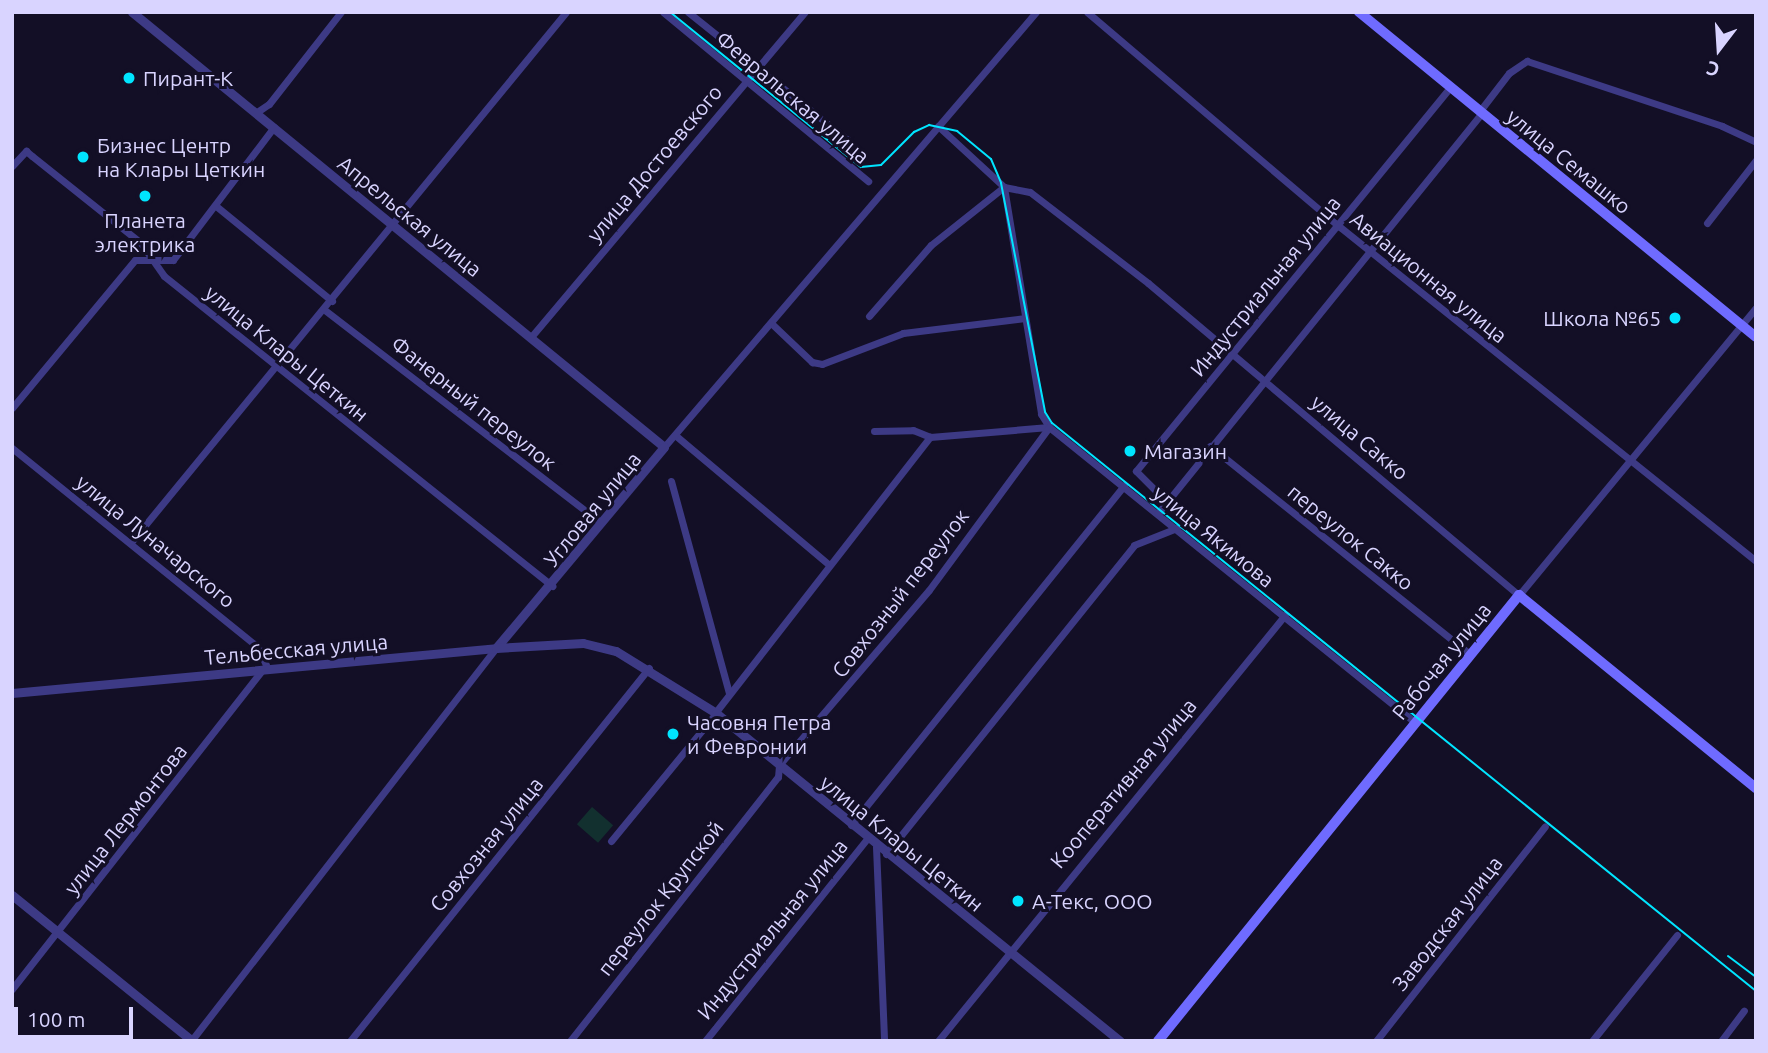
<!DOCTYPE html>
<html>
<head>
<meta charset="utf-8">
<style>
	body { margin:0 }
	#map { position:relative; width:1768px; height:1053px; overflow:hidden; background:#130f26; font-family:Ubuntu,sans-serif }
	div>[style] { position:absolute }
	[style*='--x'] { left:calc(var(--x)*1px); top:calc(var(--y)*1px); width:calc(var(--w)*1px); rotate:calc(var(--a)*1deg) }
	.green>* { inset:0; background:#12302f; transform-origin:0 0 }
	.minor>* { height:7px; margin:-3.5px; padding:0 3.5px; transform-origin:3.5px; border-radius:3.5px; background:#3d3a85 }
	.tertiary>* { height:9px; margin:-4.5px; padding:0 4.5px; transform-origin:4.5px; border-radius:4.5px; background:#3d3a85 }
	.secondary>* { height:10px; margin:-5px; padding:0 5px; transform-origin:5px; border-radius:5px; background:#6f6bff }
	.tram>* { height:2px; margin:-1px; padding:0 1px; transform-origin:1px; border-radius:1px; background:#00e5ff }
	.dots>* { width:19px; height:19px; translate:-50% -50%; box-sizing:border-box; border:4px solid #130f26; border-radius:50% }
	span { translate:-50% -50%; white-space:nowrap; text-align:center; line-height:1.15; -webkit-text-stroke:6px #130f26; paint-order:stroke }
	.poi-label { font-size:21px; color:#d9d4ff }
	.left { translate:0 -50%; text-align:left }
	.right { translate:-100% -50%; text-align:right }
	.street-label { font-size:21px; color:#d9d4ff }
	.frame { position:absolute; inset:0; border:14px solid #d9d4ff; pointer-events:none }
	.north { position:absolute; left:1684px; top:14px; width:70px; height:70px; -webkit-text-stroke:5px #130f26; paint-order:stroke; rotate:197deg; font-size:19px; font-weight:700; line-height:28px; text-align:center; color:#d9d4ff }
	.north::after { content:''; display:block; margin:auto; width:24px; height:32px; background:#d9d4ff; clip-path:polygon(50% 0,100% 100%,50% 72%,0 100%) }
	.scale { position:absolute; left:14px; top:1007px; width:119px; height:32px; box-sizing:border-box; border:4px solid #d9d4ff; border-top:0; padding-left:9px; font-size:21px; line-height:24px; white-space:nowrap; color:#d9d4ff; -webkit-text-stroke:5px #130f26; paint-order:stroke }
</style>
</head>
<body>
<div id="map">
	<div class="green">
		<div style="left:592px;top:807px;width:28px;height:23px;rotate:41deg"></div>
	</div>
	<div class="minor">
		<div style="--x:663;--y:12;--w:266;--a:39.5"></div>
		<div style="--x:688;--y:12;--w:206;--a:38.7"></div>
		<div style="--x:1087;--y:12;--w:332;--a:40.4"></div>
		<div style="--x:1340;--y:227;--w:533;--a:38.76"></div>
		<div style="--x:257;--y:112;--w:14;--a:-34"></div>
		<div style="--x:269;--y:104;--w:117;--a:-52"></div>
		<div style="--x:1479;--y:112;--w:49;--a:-52.4"></div>
		<div style="--x:1509;--y:73;--w:22;--a:-34"></div>
		<div style="--x:1527;--y:61;--w:206;--a:18.4"></div>
		<div style="--x:1722;--y:126;--w:38;--a:25"></div>
		<div style="--x:938;--y:126;--w:90;--a:42.7"></div>
		<div style="--x:12;--y:166;--w:21;--a:-47"></div>
		<div style="--x:26;--y:151;--w:8;--a:40"></div>
		<div style="--x:32;--y:156;--w:139;--a:38.6"></div>
		<div style="--x:141;--y:243;--w:40;--a:55.1"></div>
		<div style="--x:164;--y:276;--w:497;--a:38.6"></div>
		<div style="--x:1004;--y:187;--w:26;--a:11"></div>
		<div style="--x:1030;--y:192;--w:149;--a:37.6"></div>
		<div style="--x:1148;--y:283;--w:485;--a:40.1"></div>
		<div style="--x:1519;--y:595;--w:372;--a:-50.5"></div>
		<div style="--x:1004;--y:187;--w:230;--a:80.7"></div>
		<div style="--x:1041;--y:414;--w:15;--a:58"></div>
		<div style="--x:1049;--y:427;--w:471;--a:38.9"></div>
		<div style="--x:216;--y:206;--w:150;--a:39.3"></div>
		<div style="--x:1707;--y:223;--w:80;--a:-52.1"></div>
		<div style="--x:326;--y:311;--w:347;--a:37.6"></div>
		<div style="--x:869;--y:316;--w:94;--a:-48.9"></div>
		<div style="--x:931;--y:245;--w:93;--a:-38.5"></div>
		<div style="--x:771;--y:323;--w:57;--a:43.6"></div>
		<div style="--x:812;--y:362;--w:10;--a:11"></div>
		<div style="--x:822;--y:364;--w:87;--a:-20.9"></div>
		<div style="--x:903;--y:333;--w:123;--a:-7"></div>
		<div style="--x:531;--y:337;--w:425;--a:-49.9"></div>
		<div style="--x:12;--y:408;--w:192;--a:-50.3"></div>
		<div style="--x:135;--y:260;--w:38;--a:0"></div>
		<div style="--x:173;--y:260;--w:167;--a:-52.8"></div>
		<div style="--x:874;--y:431;--w:39;--a:-1"></div>
		<div style="--x:913;--y:430;--w:18;--a:22"></div>
		<div style="--x:675;--y:435;--w:200;--a:40.1"></div>
		<div style="--x:1210;--y:446;--w:334;--a:38.7"></div>
		<div style="--x:664;--y:447;--w:572;--a:-49.46"></div>
		<div style="--x:12;--y:448;--w:316;--a:39"></div>
		<div style="--x:258;--y:647;--w:24;--a:66"></div>
		<div style="--x:671;--y:481;--w:220;--a:74.7"></div>
		<div style="--x:1167;--y:502;--w:44;--a:-135"></div>
		<div style="--x:1136;--y:471;--w:495;--a:-50.7"></div>
		<div style="--x:1158;--y:513;--w:513;--a:-51.01"></div>
		<div style="--x:132;--y:541;--w:684;--a:-50.63"></div>
		<div style="--x:715;--y:713;--w:350;--a:-52.1"></div>
		<div style="--x:930;--y:437;--w:119;--a:-4.8"></div>
		<div style="--x:851;--y:825;--w:436;--a:-51.2"></div>
		<div style="--x:611;--y:841;--w:166;--a:-50.6"></div>
		<div style="--x:876;--y:847;--w:194;--a:87.6"></div>
		<div style="--x:886;--y:854;--w:396;--a:-51.2"></div>
		<div style="--x:1134;--y:545;--w:46;--a:-21.6"></div>
		<div style="--x:12;--y:989;--w:407;--a:-51.9"></div>
		<div style="--x:191;--y:1041;--w:497;--a:-52.2"></div>
		<div style="--x:350;--y:1041;--w:478;--a:-51.3"></div>
		<div style="--x:570;--y:1041;--w:336;--a:-51.8"></div>
		<div style="--x:778;--y:777;--w:12;--a:-85"></div>
		<div style="--x:779;--y:765;--w:230;--a:-49.4"></div>
		<div style="--x:929;--y:590;--w:202;--a:-53.6"></div>
		<div style="--x:705;--y:1041;--w:259;--a:-51.3"></div>
		<div style="--x:938;--y:1041;--w:549;--a:-50.84"></div>
		<div style="--x:1376;--y:1041;--w:273;--a:-51.8"></div>
		<div style="--x:1592;--y:1041;--w:136;--a:-51.3"></div>
		<div style="--x:1721;--y:1041;--w:38;--a:-53"></div>
	</div>
	<div class="tertiary">
		<div style="--x:132;--y:12;--w:687;--a:39.27"></div>
		<div style="--x:664;--y:447;--w:262;--a:129.9"></div>
		<div style="--x:12;--y:693;--w:486;--a:-5.3"></div>
		<div style="--x:496;--y:648;--w:87;--a:-3.3"></div>
		<div style="--x:583;--y:643;--w:34;--a:14"></div>
		<div style="--x:616;--y:651;--w:118;--a:31.8"></div>
		<div style="--x:716;--y:713;--w:520;--a:39.07"></div>
		<div style="--x:12;--y:895;--w:232;--a:39"></div>
	</div>
	<div class="secondary">
		<div style="--x:1359;--y:12;--w:513;--a:39.31"></div>
		<div style="--x:1158;--y:1041;--w:574;--a:-51.01"></div>
		<div style="--x:1519;--y:595;--w:306;--a:39.2"></div>
	</div>
	<div class="tram">
		<div style="--x:670;--y:12;--w:246;--a:39.1"></div>
		<div style="--x:861;--y:167;--w:20;--a:-6"></div>
		<div style="--x:881;--y:165;--w:47;--a:-45"></div>
		<div style="--x:914;--y:132;--w:17;--a:-25"></div>
		<div style="--x:929;--y:125;--w:29;--a:12"></div>
		<div style="--x:957;--y:131;--w:44;--a:39.5"></div>
		<div style="--x:991;--y:159;--w:26;--a:67"></div>
		<div style="--x:1001;--y:183;--w:233;--a:79.1"></div>
		<div style="--x:1045;--y:412;--w:13;--a:58"></div>
		<div style="--x:1052;--y:423;--w:905;--a:38.9"></div>
		<div style="--x:1728;--y:956;--w:35;--a:37"></div>
	</div>
	<div class="dots">
		<div style="left:129px;top:78px;background:#00e5ff"></div>
		<div style="left:83px;top:157px;background:#00e5ff"></div>
		<div style="left:145px;top:196px;background:#00e5ff"></div>
		<div style="left:1675px;top:318px;background:#00e5ff"></div>
		<div style="left:1130px;top:451px;background:#00e5ff"></div>
		<div style="left:673px;top:734px;background:#00e5ff"></div>
		<div style="left:1018px;top:901px;background:#00e5ff"></div>
	</div>
	<div class="poi-label">
		<span class="left" style="left:143px;top:78px">Пирант-К</span>
		<span class="left" style="left:97px;top:157px">Бизнес Центр<br>на Клары Цеткин</span>
		<span style="left:145px;top:232px">Планета<br>электрика</span>
		<span class="right" style="left:1661px;top:318px">Школа №65</span>
		<span class="left" style="left:1144px;top:451px">Магазин</span>
		<span class="left" style="left:687px;top:734px">Часовня Петра<br>и Февронии</span>
		<span class="left" style="left:1032px;top:901px">А-Текс, ООО</span>
	</div>
	<div class="street-label">
		<span style="left:793px;top:97px;rotate:40deg">Февральская улица</span>
		<span style="left:1569px;top:161px;rotate:39deg">улица Семашко</span>
		<span style="left:654px;top:163px;rotate:-50deg">улица Достоевского</span>
		<span style="left:410px;top:216px;rotate:39deg">Апрельская улица</span>
		<span style="left:1429px;top:277px;rotate:39deg">Авиационная улица</span>
		<span style="left:1265px;top:286px;rotate:-51deg">Индустриальная улица</span>
		<span style="left:287px;top:353px;rotate:39deg">улица Клары Цеткин</span>
		<span style="left:474px;top:403px;rotate:38deg">Фанерный переулок</span>
		<span style="left:1360px;top:437px;rotate:40deg">улица Сакко</span>
		<span style="left:592px;top:509px;rotate:-51deg">Угловая улица</span>
		<span style="left:1214px;top:536px;rotate:39deg">улица Якимова</span>
		<span style="left:1351px;top:537px;rotate:39deg">переулок Сакко</span>
		<span style="left:156px;top:541px;rotate:39deg">улица Луначарского</span>
		<span style="left:900px;top:593px;rotate:-52deg">Совхозный переулок</span>
		<span style="left:296px;top:649px;rotate:-5deg">Тельбесская улица</span>
		<span style="left:1441px;top:661px;rotate:-51deg">Рабочая улица</span>
		<span style="left:1123px;top:783px;rotate:-50deg">Кооперативная улица</span>
		<span style="left:125px;top:819px;rotate:-52deg">улица Лермонтова</span>
		<span style="left:902px;top:843px;rotate:39deg">улица Клары Цеткин</span>
		<span style="left:486px;top:844px;rotate:-51deg">Совхозная улица</span>
		<span style="left:660px;top:898px;rotate:-52deg">переулок Крупской</span>
		<span style="left:1447px;top:923px;rotate:-52deg">Заводская улица</span>
		<span style="left:772px;top:929px;rotate:-51deg">Индустриальная улица</span>
	</div>
	<div class="frame"></div>
	<div class="north">С</div>
	<div class="scale">100 m</div>
</div>
</body>
</html>
